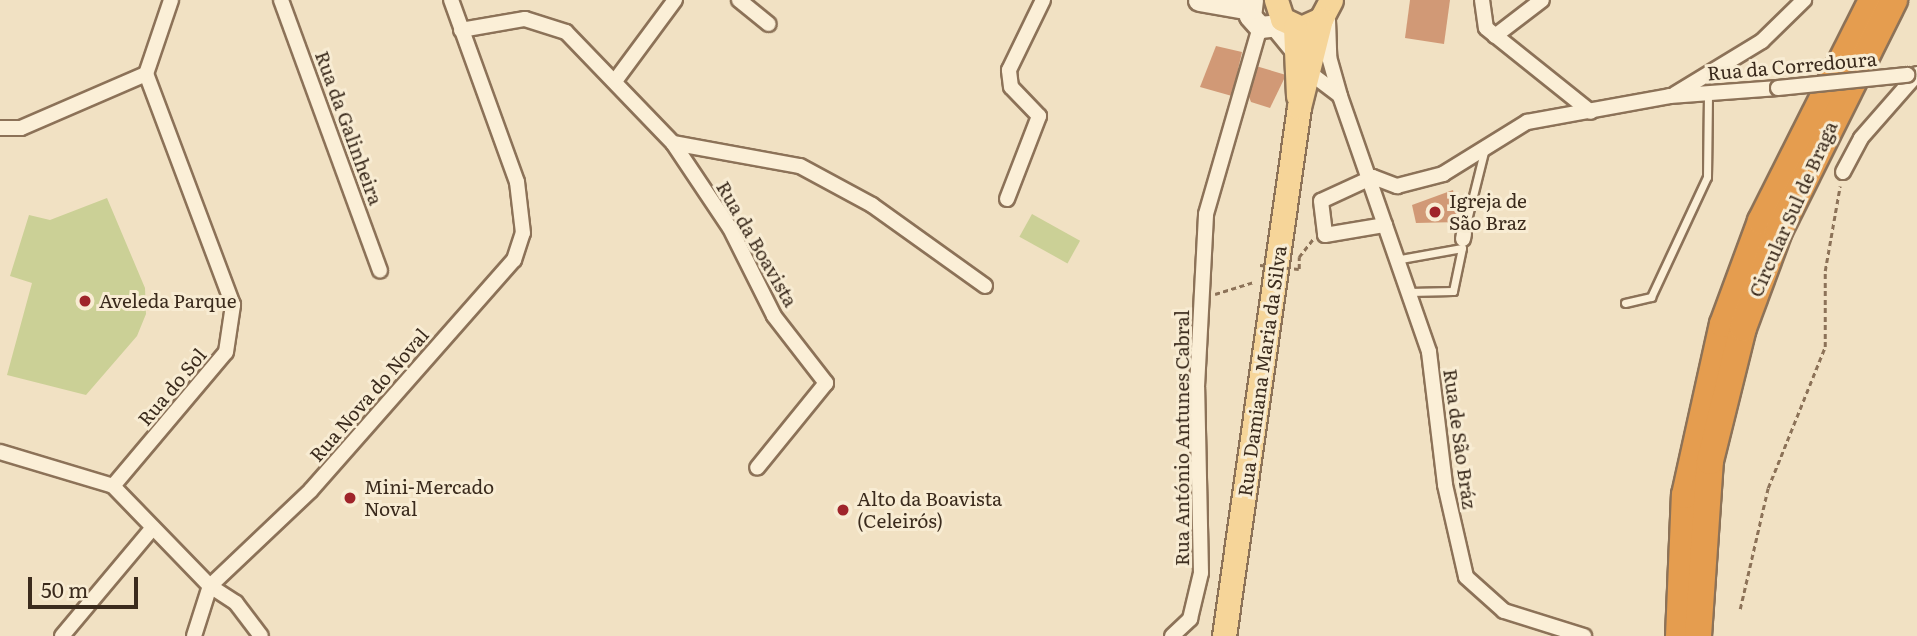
<!DOCTYPE html>
<html>
<head>
<meta charset="utf-8">
<style>
	body { margin:0 }
	#map { position:relative; width:1917px; height:636px; overflow:hidden; background:#f1e1c3; font-family:Literata,serif }
	div>[style] { position:absolute }
	[style*='--x'] { left:calc(var(--x)*1px); top:calc(var(--y)*1px); width:calc(var(--w)*1px); rotate:calc(var(--a)*1deg) }
	.green>* { inset:0; background:#cbd096; transform-origin:0 0 }
	.building>* { inset:0; background:#d19976 }
	.path>* { height:2.5px; margin-top:-1.25px; transform-origin:0; background:repeating-linear-gradient(90deg,#8c7258 0 5px,transparent 0 8.5px) }
	.roads { filter:drop-shadow(2px 0 #8c7258) drop-shadow(-2px 0 #8c7258) drop-shadow(0 2px #8c7258) drop-shadow(0 -2px #8c7258) }
	.lane>* { height:7px; margin:-3.5px; padding:0 3.5px; transform-origin:3.5px; border-radius:3.5px; background:#fbefd7 }
	.street>* { height:14px; margin:-7px; padding:0 7px; transform-origin:7px; border-radius:7px; background:#fbefd7 }
	.secondary>* { height:21px; margin:-10.5px; padding:0 10.5px; transform-origin:10.5px; border-radius:10.5px; background:#fbefd7 }
	.primary>* { height:23px; margin:-11.5px; padding:0 11.5px; transform-origin:11.5px; border-radius:11.5px; background:#f6d599 }
	.highway>* { height:26px; margin:-13px; padding:0 13px; transform-origin:13px; border-radius:13px; background:#e59d4f }
	.path-bridge>* { height:2.5px; margin-top:-1.25px; transform-origin:0; background:repeating-linear-gradient(90deg,#8c7258 0 5px,transparent 0 8.5px) }
	.bridges { filter:drop-shadow(2px 0 #8c7258) drop-shadow(-2px 0 #8c7258) drop-shadow(0 2px #8c7258) drop-shadow(0 -2px #8c7258) }
	.street-bridge>* { height:14px; margin:-7px; padding:0 7px; transform-origin:7px; border-radius:7px; background:#fbefd7 }
	.dots>* { width:19px; height:19px; translate:-50% -50%; box-sizing:border-box; border:4px solid #f8ecd3; border-radius:50% }
	span { translate:-50% -50%; white-space:nowrap; text-align:center; line-height:1.15; -webkit-text-stroke:6px #f8ecd3; paint-order:stroke }
	.street-label { font-size:19px; color:#3b2b1d }
	.poi-label { font-size:19px; color:#3b2b1d }
	.left { translate:0 -50%; text-align:left }
	.scale { position:absolute; left:28px; top:577px; width:110px; height:32px; box-sizing:border-box; border:4px solid #3b2b1d; border-top:0; padding-left:9px; font-size:21px; line-height:24px; white-space:nowrap; color:#3b2b1d; -webkit-text-stroke:5px #f8ecd3; paint-order:stroke }
</style>
</head>
<body>
<div id="map">
	<div class="green">
		<div style="clip-path:polygon(107px 198px,145px 288px,146px 314px,137px 336px,86px 395px,7px 375px,32px 283px,10px 276px,29px 215px,50px 220px)"></div>
		<div style="left:1032px;top:214px;width:55px;height:26px;rotate:29deg"></div>
	</div>
	<div class="building">
		<div style="clip-path:polygon(1410px 0,1450px 0,1444px 44px,1405px 38px)"></div>
		<div style="clip-path:polygon(1216px 46px,1242px 52px,1232px 96px,1200px 87px)"></div>
		<div style="clip-path:polygon(1256px 66px,1286px 75px,1270px 108px,1251px 102px,1248px 94px)"></div>
		<div style="clip-path:polygon(1453px 190px,1459px 222px,1416px 223px,1412px 205px)"></div>
	</div>
	<div class="path">
		<div style="--x:1299;--y:269;--w:12;--a:-90"></div>
		<div style="--x:1299;--y:257;--w:23;--a:-52"></div>
		<div style="--x:1215;--y:294;--w:41;--a:-17.1"></div>
		<div style="--x:1740;--y:609;--w:124;--a:-77"></div>
		<div style="--x:1768;--y:488;--w:152;--a:-68"></div>
		<div style="--x:1825;--y:347;--w:76;--a:-90"></div>
		<div style="--x:1825;--y:271;--w:86;--a:-80"></div>
	</div>
	<div class="roads">
		<div class="lane">
			<div style="--x:1465;--y:228;--w:78;--a:-76"></div>
			<div style="--x:1395;--y:260;--w:68;--a:-10.2"></div>
			<div style="--x:1462;--y:248;--w:44;--a:101.8"></div>
			<div style="--x:1453;--y:291;--w:44;--a:178.7"></div>
			<div style="--x:1625;--y:303;--w:27;--a:-13"></div>
			<div style="--x:1651;--y:297;--w:132;--a:-65"></div>
			<div style="--x:1707;--y:177;--w:83;--a:-89.3"></div>
		</div>
		<div class="street">
			<div style="--x:281;--y:0;--w:288;--a:69.9"></div>
			<div style="--x:739;--y:0;--w:38;--a:39"></div>
			<div style="--x:1482;--y:0;--w:28;--a:82"></div>
			<div style="--x:1486;--y:28;--w:134;--a:38.7"></div>
			<div style="--x:1328;--y:20;--w:37;--a:88"></div>
			<div style="--x:1329;--y:57;--w:41;--a:74.2"></div>
			<div style="--x:1340;--y:96;--w:271;--a:70.8"></div>
			<div style="--x:1429;--y:352;--w:134;--a:83.1"></div>
			<div style="--x:1445;--y:485;--w:94;--a:77.1"></div>
			<div style="--x:1466;--y:577;--w:51;--a:41.8"></div>
			<div style="--x:1504;--y:611;--w:84;--a:17.4"></div>
			<div style="--x:461;--y:30;--w:65;--a:-9.8"></div>
			<div style="--x:525;--y:19;--w:43;--a:17.6"></div>
			<div style="--x:566;--y:32;--w:154;--a:46.1"></div>
			<div style="--x:673;--y:143;--w:102;--a:56.2"></div>
			<div style="--x:730;--y:228;--w:98;--a:63.4"></div>
			<div style="--x:774;--y:316;--w:85;--a:52.2"></div>
			<div style="--x:826;--y:383;--w:109;--a:129.1"></div>
			<div style="--x:1275;--y:30;--w:55;--a:50.9"></div>
			<div style="--x:1310;--y:73;--w:36;--a:37"></div>
			<div style="--x:1495;--y:36;--w:59;--a:-37.5"></div>
			<div style="--x:615;--y:81;--w:101;--a:-53.5"></div>
			<div style="--x:1675;--y:94;--w:102;--a:-31.3"></div>
			<div style="--x:1762;--y:41;--w:59;--a:-44.3"></div>
			<div style="--x:0;--y:128;--w:21;--a:0"></div>
			<div style="--x:21;--y:128;--w:136;--a:-23.4"></div>
			<div style="--x:146;--y:74;--w:78;--a:-71.3"></div>
			<div style="--x:673;--y:143;--w:129;--a:10.3"></div>
			<div style="--x:800;--y:166;--w:82;--a:28.4"></div>
			<div style="--x:872;--y:205;--w:139;--a:35.6"></div>
			<div style="--x:1843;--y:172;--w:38;--a:-62"></div>
			<div style="--x:1861;--y:138;--w:85;--a:-48.8"></div>
			<div style="--x:1373;--y:177;--w:26;--a:21"></div>
			<div style="--x:1397;--y:186;--w:48;--a:-14.6"></div>
			<div style="--x:1443;--y:174;--w:99;--a:-31.8"></div>
			<div style="--x:1527;--y:122;--w:145;--a:-10.3"></div>
			<div style="--x:1670;--y:96;--w:108;--a:-4.2"></div>
			<div style="--x:1373;--y:177;--w:57;--a:155.2"></div>
			<div style="--x:1321;--y:201;--w:34;--a:83"></div>
			<div style="--x:1325;--y:235;--w:61;--a:-9.5"></div>
			<div style="--x:1007;--y:199;--w:89;--a:-68.9"></div>
			<div style="--x:1039;--y:116;--w:40;--a:-134"></div>
			<div style="--x:1011;--y:87;--w:17;--a:-97"></div>
			<div style="--x:1009;--y:70;--w:78;--a:-64.1"></div>
			<div style="--x:1463;--y:239;--w:5;--a:-79"></div>
			<div style="--x:0;--y:452;--w:118;--a:16.7"></div>
			<div style="--x:113;--y:486;--w:175;--a:-49.9"></div>
			<div style="--x:226;--y:352;--w:48;--a:-81.5"></div>
			<div style="--x:233;--y:305;--w:247;--a:-110.6"></div>
			<div style="--x:113;--y:486;--w:139;--a:45.9"></div>
			<div style="--x:210;--y:586;--w:31;--a:33"></div>
			<div style="--x:236;--y:603;--w:41;--a:52.9"></div>
			<div style="--x:62;--y:636;--w:138;--a:-50"></div>
			<div style="--x:194;--y:636;--w:52;--a:-72.3"></div>
			<div style="--x:210;--y:586;--w:139;--a:-43.5"></div>
			<div style="--x:311;--y:490;--w:307;--a:-48.6"></div>
			<div style="--x:514;--y:260;--w:28;--a:-72"></div>
			<div style="--x:523;--y:233;--w:51;--a:-96.7"></div>
			<div style="--x:517;--y:182;--w:194;--a:-109.9"></div>
			<div style="--x:1172;--y:636;--w:25;--a:-43"></div>
			<div style="--x:1190;--y:619;--w:47;--a:-76.6"></div>
			<div style="--x:1201;--y:573;--w:186;--a:-91.2"></div>
			<div style="--x:1197;--y:387;--w:173;--a:-87"></div>
			<div style="--x:1206;--y:214;--w:195;--a:-73.9"></div>
		</div>
		<div class="secondary">
			<div style="--x:1199;--y:0;--w:52;--a:10"></div>
			<div style="--x:1252;--y:0;--w:16;--a:97"></div>
			<div style="--x:1250;--y:16;--w:15;--a:48"></div>
			<div style="--x:1260;--y:27;--w:28;--a:-6"></div>
		</div>
		<div class="primary">
			<div style="--x:1276;--y:0;--w:20;--a:72"></div>
			<div style="--x:1282;--y:19;--w:21;--a:25"></div>
			<div style="--x:1301;--y:28;--w:22;--a:-24"></div>
			<div style="--x:1321;--y:19;--w:21;--a:-62"></div>
			<div style="--x:1295;--y:27;--w:69;--a:87.5"></div>
			<div style="--x:1224;--y:636;--w:534;--a:-81.93"></div>
			<div style="--x:1299;--y:107;--w:91;--a:-76"></div>
		</div>
		<div class="highway">
			<div style="--x:1679;--y:636;--w:141;--a:-87.6"></div>
			<div style="--x:1685;--y:495;--w:175;--a:-77.5"></div>
			<div style="--x:1723;--y:324;--w:110;--a:-69.7"></div>
			<div style="--x:1761;--y:221;--w:247;--a:-63.3"></div>
			<div style="--x:1698;--y:636;--w:175;--a:-86.1"></div>
			<div style="--x:1710;--y:461;--w:137;--a:-76.1"></div>
			<div style="--x:1743;--y:328;--w:103;--a:-69.6"></div>
			<div style="--x:1779;--y:231;--w:258;--a:-63.5"></div>
		</div>
	</div>
	<div class="path-bridge">
		<div style="--x:1260;--y:265;--w:39;--a:6"></div>
	</div>
	<div class="bridges">
		<div class="street-bridge">
			<div style="--x:1778;--y:88;--w:130;--a:-5.8"></div>
		</div>
	</div>
	<div class="dots">
		<div style="left:1435px;top:212px;background:#9f242a"></div>
		<div style="left:85px;top:301px;background:#9f242a"></div>
		<div style="left:350px;top:498px;background:#9f242a"></div>
		<div style="left:843px;top:510px;background:#9f242a"></div>
	</div>
	<div class="street-label">
		<span style="left:1792px;top:66px;rotate:-5deg">Rua da Corredoura</span>
		<span style="left:349px;top:128px;rotate:70deg">Rua da Galinheira</span>
		<span style="left:1793px;top:209px;rotate:-66deg">Circular Sul de Braga</span>
		<span style="left:757px;top:244px;rotate:60deg">Rua da Boavista</span>
		<span style="left:1262px;top:371px;rotate:-82deg">Rua Damiana Maria da Silva</span>
		<span style="left:172px;top:387px;rotate:-50deg">Rua do Sol</span>
		<span style="left:369px;top:395px;rotate:-49deg">Rua Nova do Noval</span>
		<span style="left:1182px;top:438px;rotate:-90deg">Rua António Antunes Cabral</span>
		<span style="left:1460px;top:439px;rotate:82deg">Rua de São Bráz</span>
	</div>
	<div class="poi-label">
		<span class="left" style="left:1449px;top:212px">Igreja de<br>São Braz</span>
		<span class="left" style="left:99px;top:301px">Aveleda Parque</span>
		<span class="left" style="left:364px;top:498px">Mini-Mercado<br>Noval</span>
		<span class="left" style="left:857px;top:510px">Alto da Boavista<br>(Celeirós)</span>
	</div>
	<div class="scale">50 m</div>
</div>
</body>
</html>
